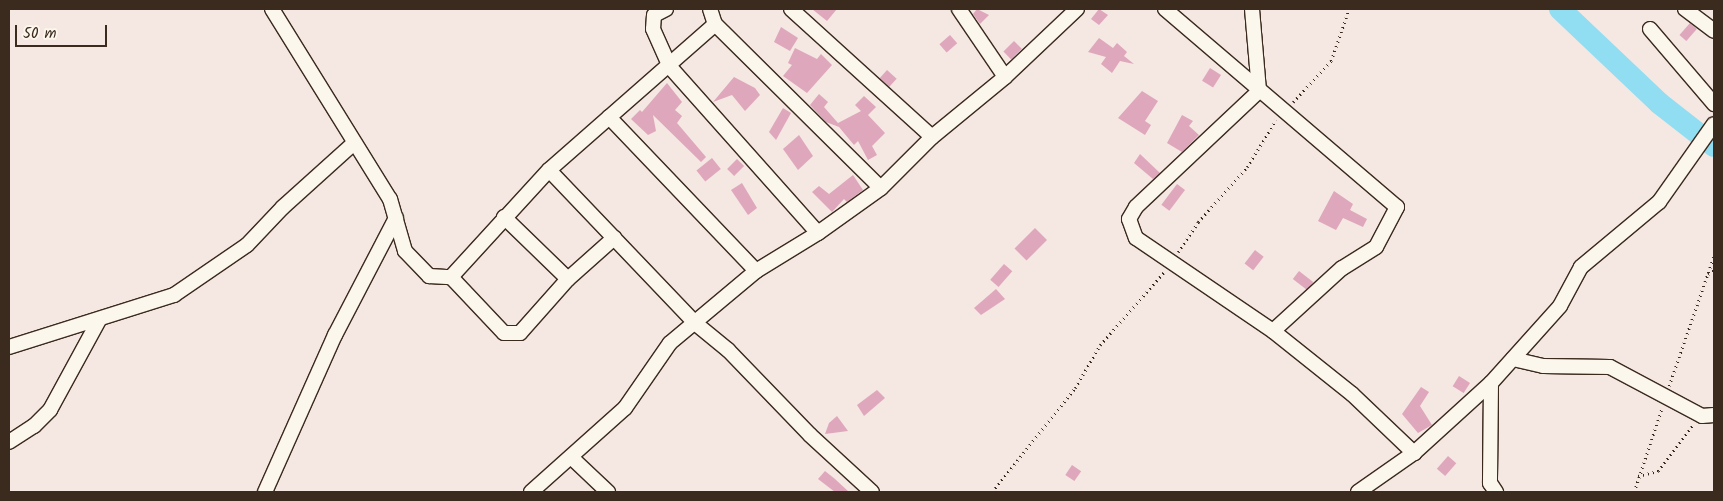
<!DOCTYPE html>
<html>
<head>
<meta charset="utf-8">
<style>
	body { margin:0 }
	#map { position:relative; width:1723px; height:501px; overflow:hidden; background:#f5e7e2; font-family:Kalam,sans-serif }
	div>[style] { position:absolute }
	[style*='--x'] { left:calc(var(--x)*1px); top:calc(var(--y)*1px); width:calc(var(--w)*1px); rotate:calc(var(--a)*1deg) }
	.river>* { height:22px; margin:-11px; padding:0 11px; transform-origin:11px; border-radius:11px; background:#91ddf2 }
	.building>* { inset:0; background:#dfa7bc; transform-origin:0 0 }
	.path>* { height:2.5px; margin-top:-1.25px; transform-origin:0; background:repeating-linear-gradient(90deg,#3b2a1e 0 1px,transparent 0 5px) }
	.roads { filter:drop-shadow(1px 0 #3b2a1e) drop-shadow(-1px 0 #3b2a1e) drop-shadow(0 1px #3b2a1e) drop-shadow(0 -1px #3b2a1e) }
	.minor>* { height:14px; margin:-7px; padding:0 7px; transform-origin:7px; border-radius:7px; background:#fbf7ec }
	span { translate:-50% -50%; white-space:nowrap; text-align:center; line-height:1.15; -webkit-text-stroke:4px #fbf7ec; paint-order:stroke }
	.frame { position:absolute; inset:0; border:10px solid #3b2a1e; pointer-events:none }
	.scale { position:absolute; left:15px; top:25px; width:92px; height:22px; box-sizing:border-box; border:2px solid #3b2a1e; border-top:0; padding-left:6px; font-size:15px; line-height:18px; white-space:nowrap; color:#3b2a1e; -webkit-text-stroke:4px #fbf7ec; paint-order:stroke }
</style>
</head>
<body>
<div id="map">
	<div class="river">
		<div style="--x:1560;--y:9;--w:137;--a:43.5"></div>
		<div style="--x:1659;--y:103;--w:70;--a:38"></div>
	</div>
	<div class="building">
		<div style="clip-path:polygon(812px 9px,837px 9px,827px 21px)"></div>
		<div style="clip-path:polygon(977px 9px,989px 15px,980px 24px,973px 14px)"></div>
		<div style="clip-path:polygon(1099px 9px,1108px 15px,1099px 25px,1091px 19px)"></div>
		<div style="left:1690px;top:23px;width:9px;height:16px;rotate:41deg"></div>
		<div style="clip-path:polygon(781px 27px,798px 38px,790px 51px,774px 42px)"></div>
		<div style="left:950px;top:35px;width:11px;height:14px;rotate:49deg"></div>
		<div style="clip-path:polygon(1099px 38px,1113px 48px,1117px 43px,1127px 52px,1124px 56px,1134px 64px,1120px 61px,1112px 73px,1101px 64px,1106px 57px,1088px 52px)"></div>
		<div style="left:1014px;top:41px;width:11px;height:15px;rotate:45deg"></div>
		<div style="clip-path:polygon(795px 48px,817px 59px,821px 54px,832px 65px,807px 93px,783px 76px,792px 65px,788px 63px)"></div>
		<div style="left:1210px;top:68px;width:13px;height:15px;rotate:32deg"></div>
		<div style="left:887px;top:70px;width:13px;height:11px;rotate:42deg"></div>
		<div style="clip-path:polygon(734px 77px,755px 88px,760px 95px,745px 111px,732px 95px,713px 102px)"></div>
		<div style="clip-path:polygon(667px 83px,682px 102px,675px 110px,682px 116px,677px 123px,706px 157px,701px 162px,653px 115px,656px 131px,648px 135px,631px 119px,640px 110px,642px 112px)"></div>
		<div style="clip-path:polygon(1142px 91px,1158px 101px,1145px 121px,1151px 125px,1145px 135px,1118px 118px)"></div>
		<div style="clip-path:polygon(819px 94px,828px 102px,824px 107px,838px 123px,861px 111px,855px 105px,864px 96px,876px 107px,868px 115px,885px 133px,872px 146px,877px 155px,868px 160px,858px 141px,854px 145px,839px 127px,826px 122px,810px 105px)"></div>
		<div style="clip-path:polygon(783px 108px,791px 113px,776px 140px,769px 132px)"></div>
		<div style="clip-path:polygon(1182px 115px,1193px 121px,1189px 126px,1199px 135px,1182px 152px,1167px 143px)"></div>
		<div style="clip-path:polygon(799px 135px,813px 156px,798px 170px,783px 149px)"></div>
		<div style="clip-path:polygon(1140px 154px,1160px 173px,1153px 179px,1134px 163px)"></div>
		<div style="left:712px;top:158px;width:14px;height:20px;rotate:51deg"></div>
		<div style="left:737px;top:159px;width:10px;height:14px;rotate:45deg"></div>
		<div style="clip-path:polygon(853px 175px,863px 190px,847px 202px,844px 199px,832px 212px,812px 192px,819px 186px,829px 194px)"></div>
		<div style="clip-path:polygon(742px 183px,757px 208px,748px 215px,731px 190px)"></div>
		<div style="left:1177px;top:184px;width:10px;height:26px;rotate:37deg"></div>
		<div style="clip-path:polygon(1334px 191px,1353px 204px,1350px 210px,1367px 219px,1363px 227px,1343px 218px,1336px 230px,1318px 221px)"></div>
		<div style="left:1035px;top:228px;width:17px;height:29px;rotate:45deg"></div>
		<div style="left:1255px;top:250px;width:11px;height:17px;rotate:38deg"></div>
		<div style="left:1004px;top:264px;width:11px;height:21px;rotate:41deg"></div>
		<div style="left:1299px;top:271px;width:18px;height:10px;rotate:38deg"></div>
		<div style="clip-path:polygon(996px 289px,1005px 299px,981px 315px,974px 308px)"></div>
		<div style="left:1459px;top:376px;width:13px;height:12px;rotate:32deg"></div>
		<div style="clip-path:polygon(1421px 387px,1429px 392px,1420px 406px,1432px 425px,1418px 433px,1402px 414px)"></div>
		<div style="clip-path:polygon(877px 390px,885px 398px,864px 416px,857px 405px)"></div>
		<div style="clip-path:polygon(837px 416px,848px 431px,825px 434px,829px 423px)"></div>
		<div style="left:1448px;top:456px;width:11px;height:17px;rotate:41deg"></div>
		<div style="left:1072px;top:465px;width:11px;height:12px;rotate:34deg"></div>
		<div style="clip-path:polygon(825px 471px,835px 479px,849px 492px,835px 492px,818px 479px)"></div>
	</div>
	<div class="path">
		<div style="--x:1293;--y:102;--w:56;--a:-47.2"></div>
		<div style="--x:1331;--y:61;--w:55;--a:-70.9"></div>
		<div style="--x:1178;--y:252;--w:36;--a:-56"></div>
		<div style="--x:1198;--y:222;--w:74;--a:-48.3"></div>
		<div style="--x:1247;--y:167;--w:55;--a:-58.3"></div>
		<div style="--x:1708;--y:274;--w:7;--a:-34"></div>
		<div style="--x:1669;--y:386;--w:139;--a:-71"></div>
		<div style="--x:1638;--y:476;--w:21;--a:-14"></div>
		<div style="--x:1658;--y:471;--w:58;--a:-52.7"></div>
		<div style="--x:992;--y:492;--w:133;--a:-51.4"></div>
		<div style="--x:1075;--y:388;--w:50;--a:-59.8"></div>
		<div style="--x:1100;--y:345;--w:98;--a:-48.7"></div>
		<div style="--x:1634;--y:492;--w:89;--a:-71.6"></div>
	</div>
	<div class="roads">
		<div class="minor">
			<div style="--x:272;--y:9;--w:224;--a:58.2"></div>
			<div style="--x:390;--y:199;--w:54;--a:73.9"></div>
			<div style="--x:405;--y:251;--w:35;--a:46"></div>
			<div style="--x:429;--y:276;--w:22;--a:3"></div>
			<div style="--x:451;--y:277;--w:77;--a:46.6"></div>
			<div style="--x:504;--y:333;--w:16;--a:0"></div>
			<div style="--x:520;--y:333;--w:72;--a:-48.4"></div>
			<div style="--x:568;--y:279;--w:62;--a:-41.7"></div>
			<div style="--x:666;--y:9;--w:13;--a:153"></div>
			<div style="--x:654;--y:15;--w:14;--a:94"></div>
			<div style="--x:653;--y:29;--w:42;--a:65.9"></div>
			<div style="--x:670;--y:67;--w:222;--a:48.3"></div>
			<div style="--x:710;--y:9;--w:16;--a:72"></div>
			<div style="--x:715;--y:24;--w:233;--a:44.7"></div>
			<div style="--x:791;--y:9;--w:190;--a:42.2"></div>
			<div style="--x:959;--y:9;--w:82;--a:55.9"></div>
			<div style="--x:1165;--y:9;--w:305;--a:40.5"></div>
			<div style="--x:1397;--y:207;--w:45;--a:117.7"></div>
			<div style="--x:1376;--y:247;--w:40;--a:148"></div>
			<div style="--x:1342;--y:268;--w:93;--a:137.6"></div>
			<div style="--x:1252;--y:9;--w:82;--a:85.1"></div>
			<div style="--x:1259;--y:91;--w:169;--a:136.7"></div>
			<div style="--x:1136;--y:207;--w:14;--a:120"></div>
			<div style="--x:1129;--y:219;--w:20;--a:70"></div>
			<div style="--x:1136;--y:238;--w:166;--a:34.2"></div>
			<div style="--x:1273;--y:331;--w:101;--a:38.6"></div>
			<div style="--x:1352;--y:394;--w:86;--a:43.6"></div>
			<div style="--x:1685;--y:9;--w:36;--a:37"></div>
			<div style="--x:1650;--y:29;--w:99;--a:49.5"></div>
			<div style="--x:609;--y:117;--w:213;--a:46.3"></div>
			<div style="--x:549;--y:170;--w:211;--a:46.3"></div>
			<div style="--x:695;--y:323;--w:43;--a:39.3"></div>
			<div style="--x:728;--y:350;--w:118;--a:46"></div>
			<div style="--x:810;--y:435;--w:84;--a:42.6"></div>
			<div style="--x:504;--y:217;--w:89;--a:44.1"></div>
			<div style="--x:451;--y:277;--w:145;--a:-47.5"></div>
			<div style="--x:549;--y:170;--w:221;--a:-41.3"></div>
			<div style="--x:9;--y:347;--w:173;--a:-17.5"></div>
			<div style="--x:174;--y:295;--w:88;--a:-34.4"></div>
			<div style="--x:247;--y:245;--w:52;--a:-46.5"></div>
			<div style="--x:283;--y:207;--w:94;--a:-42"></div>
			<div style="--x:1513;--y:359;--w:31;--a:13"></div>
			<div style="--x:1543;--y:366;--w:67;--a:0.9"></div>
			<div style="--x:1610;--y:367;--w:104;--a:28"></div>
			<div style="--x:1702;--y:416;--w:12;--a:-5"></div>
			<div style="--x:1491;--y:383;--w:100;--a:90.6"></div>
			<div style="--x:1490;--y:483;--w:11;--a:56"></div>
			<div style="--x:9;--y:442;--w:30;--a:-33"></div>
			<div style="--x:34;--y:426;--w:23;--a:-45"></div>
			<div style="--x:50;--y:410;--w:102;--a:-61.4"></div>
			<div style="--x:572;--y:458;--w:50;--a:43.4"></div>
			<div style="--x:265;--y:492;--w:172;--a:-66"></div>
			<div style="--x:335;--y:335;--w:132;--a:-62.5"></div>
			<div style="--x:531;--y:492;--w:126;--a:-41.8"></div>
			<div style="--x:625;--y:408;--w:79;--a:-55.3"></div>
			<div style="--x:670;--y:343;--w:112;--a:-39.9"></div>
			<div style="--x:756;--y:271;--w:73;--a:-31.5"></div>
			<div style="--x:818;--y:233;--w:77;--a:-35.5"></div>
			<div style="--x:881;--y:188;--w:72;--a:-45"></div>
			<div style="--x:932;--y:137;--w:94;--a:-39.4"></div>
			<div style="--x:1005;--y:77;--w:99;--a:-43.4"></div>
			<div style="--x:1358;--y:492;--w:68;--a:-34.9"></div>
			<div style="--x:1414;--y:453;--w:104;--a:-42.3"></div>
			<div style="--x:1491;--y:383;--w:103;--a:-48.1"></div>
			<div style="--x:1560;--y:306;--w:44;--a:-61.7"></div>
			<div style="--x:1581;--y:267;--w:102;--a:-39.8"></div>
			<div style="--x:1659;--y:202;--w:95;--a:-54.8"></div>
		</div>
	</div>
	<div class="frame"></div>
	<div class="scale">50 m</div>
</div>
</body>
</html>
